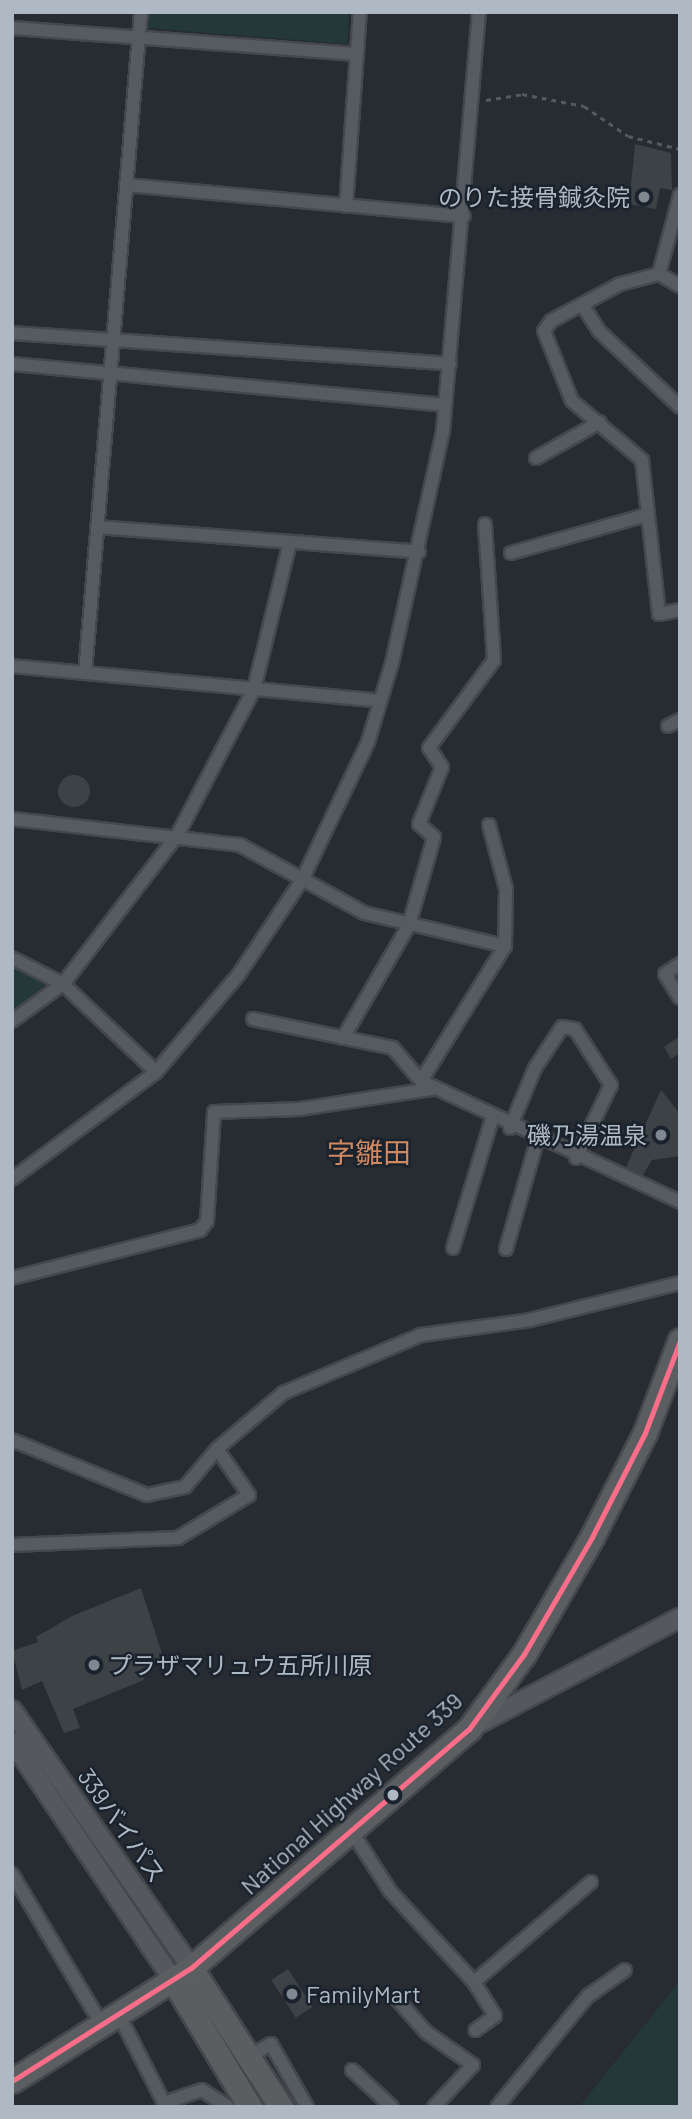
<!DOCTYPE html>
<html>
<head>
<meta charset="utf-8">
<style>
	body { margin:0 }
	#map { position:relative; width:692px; height:2119px; overflow:hidden; background:#262c32; font-family:Barlow,"Noto Sans JP",sans-serif }
	div>[style] { position:absolute }
	[style*='--x'] { left:calc(var(--x)*1px); top:calc(var(--y)*1px); width:calc(var(--w)*1px); rotate:calc(var(--a)*1deg) }
	.green>* { inset:0; background:#243839 }
	.building>* { inset:0; background:#3d4247; transform-origin:0 0 }
	.round { border-radius:50% }
	.path>* { height:2.5px; margin-top:-1.25px; transform-origin:0; background:repeating-linear-gradient(90deg,#545a5e 0 5px,transparent 0 10px) }
	.roads { filter:drop-shadow(2px 0 #44484d) drop-shadow(-2px 0 #44484d) drop-shadow(0 2px #44484d) drop-shadow(0 -2px #44484d) }
	.street>* { height:12px; margin:-6px; padding:0 6px; transform-origin:6px; border-radius:6px; background:#565a61 }
	.secondary>* { height:18px; margin:-9px; padding:0 9px; transform-origin:9px; border-radius:9px; background:#55595f }
	.highway>* { height:23px; margin:-11.5px; padding:0 11.5px; transform-origin:11.5px; border-radius:11.5px; background:#5b5e61 }
	.bus-1>* { height:5px; margin:-2.5px; padding:0 2.5px; transform-origin:2.5px; border-radius:2.5px; background:#fb6d88 }
	.dots>* { width:19px; height:19px; translate:-50% -50%; box-sizing:border-box; border:4px solid #1a232d; border-radius:50% }
	span { translate:-50% -50%; white-space:nowrap; text-align:center; line-height:1.15; -webkit-text-stroke:5px #1a232d; paint-order:stroke }
	.poi-label { font-size:24px; color:#afb9c4 }
	.right { translate:-100% -50%; text-align:right }
	.left { translate:0 -50%; text-align:left }
	.street-label { font-size:24px; color:#afb9c4 }
	.quarter-label { font-size:28px; color:#cf8860 }
	.frame { position:absolute; inset:0; border:14px solid #afb9c4; pointer-events:none }
</style>
</head>
<body>
<div id="map">
	<div class="green">
		<div style="clip-path:polygon(148px 12px,349px 12px,347px 44px,147px 28px)"></div>
		<div style="clip-path:polygon(12px 966px,49px 982px,12px 1011px)"></div>
		<div style="clip-path:polygon(680px 1981px,680px 2107px,579px 2107px)"></div>
	</div>
	<div class="building">
		<div style="clip-path:polygon(635px 144px,671px 153px,672px 190px,660px 188px,656px 209px,629px 204px)"></div>
		<div class="round" style="left:58px;top:775px;width:32px;height:32px"></div>
		<div style="clip-path:polygon(680px 1036px,680px 1053px,671px 1059px,664px 1047px)"></div>
		<div style="clip-path:polygon(661px 1090px,680px 1114px,680px 1156px,652px 1160px,643px 1175px,626px 1167px)"></div>
		<div style="clip-path:polygon(141px 1588px,164px 1660px,141px 1669px,144px 1680px,73px 1709px,80px 1728px,64px 1733px,42px 1681px,22px 1690px,12px 1651px,38px 1642px,36px 1637px,72px 1616px)"></div>
		<div style="left:288px;top:1969px;width:45px;height:20px;rotate:57deg"></div>
	</div>
	<div class="path">
		<div style="--x:486;--y:100;--w:36;--a:-9"></div>
		<div style="--x:522;--y:94;--w:63;--a:11"></div>
		<div style="--x:584;--y:106;--w:53;--a:34.3"></div>
		<div style="--x:628;--y:136;--w:54;--a:14"></div>
	</div>
	<div class="roads">
		<div class="street">
			<div style="--x:12;--y:28;--w:346;--a:4.3"></div>
			<div style="--x:127;--y:185;--w:338;--a:5.3"></div>
			<div style="--x:346;--y:206;--w:195;--a:-85.9"></div>
			<div style="--x:659;--y:274;--w:82;--a:-75.1"></div>
			<div style="--x:680;--y:286;--w:24;--a:-150"></div>
			<div style="--x:659;--y:274;--w:40;--a:165.6"></div>
			<div style="--x:620;--y:284;--w:78;--a:151.8"></div>
			<div style="--x:551;--y:321;--w:12;--a:125"></div>
			<div style="--x:544;--y:331;--w:75;--a:68.2"></div>
			<div style="--x:572;--y:401;--w:92;--a:40.1"></div>
			<div style="--x:642;--y:460;--w:155;--a:83.7"></div>
			<div style="--x:659;--y:614;--w:21;--a:-11"></div>
			<div style="--x:583;--y:306;--w:30;--a:57"></div>
			<div style="--x:599;--y:331;--w:111;--a:43.2"></div>
			<div style="--x:12;--y:333;--w:439;--a:4"></div>
			<div style="--x:12;--y:364;--w:433;--a:5.4"></div>
			<div style="--x:536;--y:458;--w:73;--a:-29.4"></div>
			<div style="--x:97;--y:527;--w:323;--a:4.4"></div>
			<div style="--x:511;--y:553;--w:140;--a:-15.7"></div>
			<div style="--x:12;--y:666;--w:369;--a:5.4"></div>
			<div style="--x:85;--y:673;--w:663;--a:-85.16"></div>
			<div style="--x:668;--y:726;--w:13;--a:-27"></div>
			<div style="--x:12;--y:819;--w:229;--a:6.5"></div>
			<div style="--x:240;--y:845;--w:141;--a:28.7"></div>
			<div style="--x:364;--y:913;--w:145;--a:13.2"></div>
			<div style="--x:505;--y:946;--w:159;--a:121.9"></div>
			<div style="--x:421;--y:1081;--w:286;--a:25"></div>
			<div style="--x:489;--y:825;--w:66;--a:75.1"></div>
			<div style="--x:506;--y:889;--w:57;--a:91"></div>
			<div style="--x:12;--y:958;--w:57;--a:27"></div>
			<div style="--x:63;--y:984;--w:128;--a:43.4"></div>
			<div style="--x:680;--y:964;--w:18;--a:146"></div>
			<div style="--x:665;--y:974;--w:28;--a:58"></div>
			<div style="--x:253;--y:1019;--w:143;--a:11.7"></div>
			<div style="--x:393;--y:1048;--w:43;--a:49.7"></div>
			<div style="--x:12;--y:1021;--w:63;--a:-36"></div>
			<div style="--x:63;--y:984;--w:189;--a:-52.5"></div>
			<div style="--x:178;--y:834;--w:164;--a:-62.3"></div>
			<div style="--x:254;--y:689;--w:151;--a:-76.2"></div>
			<div style="--x:343;--y:1038;--w:131;--a:-59.7"></div>
			<div style="--x:409;--y:925;--w:91;--a:-74.1"></div>
			<div style="--x:434;--y:837;--w:20;--a:-139"></div>
			<div style="--x:419;--y:824;--w:61;--a:-68"></div>
			<div style="--x:442;--y:767;--w:23;--a:-124"></div>
			<div style="--x:429;--y:748;--w:109;--a:-53.5"></div>
			<div style="--x:494;--y:660;--w:136;--a:-93.8"></div>
			<div style="--x:510;--y:1128;--w:65;--a:-67.4"></div>
			<div style="--x:535;--y:1068;--w:49;--a:-56.6"></div>
			<div style="--x:562;--y:1027;--w:13;--a:9"></div>
			<div style="--x:575;--y:1029;--w:67;--a:57.3"></div>
			<div style="--x:611;--y:1085;--w:81;--a:115.6"></div>
			<div style="--x:12;--y:1179;--w:179;--a:-36.6"></div>
			<div style="--x:156;--y:1072;--w:128;--a:-49.7"></div>
			<div style="--x:239;--y:974;--w:113;--a:-56.2"></div>
			<div style="--x:302;--y:880;--w:153;--a:-64.4"></div>
			<div style="--x:368;--y:742;--w:83;--a:-73.1"></div>
			<div style="--x:392;--y:663;--w:238;--a:-77.6"></div>
			<div style="--x:443;--y:431;--w:421;--a:-85.1"></div>
			<div style="--x:453;--y:1248;--w:135;--a:-73.2"></div>
			<div style="--x:506;--y:1249;--w:112;--a:-74"></div>
			<div style="--x:12;--y:1278;--w:194;--a:-14.3"></div>
			<div style="--x:200;--y:1230;--w:11;--a:-52"></div>
			<div style="--x:207;--y:1221;--w:109;--a:-86.3"></div>
			<div style="--x:214;--y:1112;--w:86;--a:-2"></div>
			<div style="--x:300;--y:1109;--w:133;--a:-8.7"></div>
			<div style="--x:12;--y:1440;--w:146;--a:22.2"></div>
			<div style="--x:147;--y:1495;--w:39;--a:-12"></div>
			<div style="--x:185;--y:1487;--w:50;--a:-49.9"></div>
			<div style="--x:217;--y:1449;--w:87;--a:-40.3"></div>
			<div style="--x:283;--y:1393;--w:150;--a:-22.8"></div>
			<div style="--x:421;--y:1335;--w:110;--a:-7.8"></div>
			<div style="--x:530;--y:1320;--w:154;--a:-13.9"></div>
			<div style="--x:12;--y:1545;--w:166;--a:-2.4"></div>
			<div style="--x:178;--y:1538;--w:83;--a:-31.2"></div>
			<div style="--x:249;--y:1495;--w:56;--a:-124.8"></div>
			<div style="--x:352;--y:1832;--w:70;--a:57.2"></div>
			<div style="--x:390;--y:1891;--w:124;--a:47.3"></div>
			<div style="--x:474;--y:1982;--w:154;--a:-40.5"></div>
			<div style="--x:12;--y:1874;--w:176;--a:59.2"></div>
			<div style="--x:474;--y:1982;--w:40;--a:58"></div>
			<div style="--x:495;--y:2016;--w:24;--a:144"></div>
			<div style="--x:396;--y:1998;--w:45;--a:48.6"></div>
			<div style="--x:426;--y:2032;--w:57;--a:35.1"></div>
			<div style="--x:473;--y:2065;--w:57;--a:132.9"></div>
			<div style="--x:119;--y:2015;--w:99;--a:62.9"></div>
			<div style="--x:164;--y:2103;--w:40;--a:-18.9"></div>
			<div style="--x:202;--y:2090;--w:31;--a:33"></div>
			<div style="--x:252;--y:2055;--w:22;--a:-30"></div>
			<div style="--x:271;--y:2044;--w:73;--a:60.3"></div>
			<div style="--x:352;--y:2070;--w:54;--a:42.8"></div>
			<div style="--x:497;--y:2107;--w:144;--a:-50.7"></div>
			<div style="--x:588;--y:1996;--w:45;--a:-35.1"></div>
		</div>
		<div class="secondary">
			<div style="--x:12;--y:1710;--w:314;--a:55.2"></div>
			<div style="--x:472;--y:1727;--w:235;--a:-27.7"></div>
			<div style="--x:12;--y:1741;--w:288;--a:56"></div>
		</div>
		<div class="highway">
			<div style="--x:191;--y:1968;--w:166;--a:57.1"></div>
			<div style="--x:173;--y:1980;--w:149;--a:58.8"></div>
			<div style="--x:12;--y:2081;--w:212;--a:-32.3"></div>
			<div style="--x:191;--y:1968;--w:367;--a:-40.7"></div>
			<div style="--x:469;--y:1729;--w:93;--a:-53.7"></div>
			<div style="--x:524;--y:1654;--w:135;--a:-59.8"></div>
			<div style="--x:592;--y:1537;--w:117;--a:-63"></div>
			<div style="--x:645;--y:1433;--w:99;--a:-69.4"></div>
		</div>
	</div>
	<div class="bus-1">
		<div style="--x:12;--y:2081;--w:212;--a:-32.3"></div>
		<div style="--x:191;--y:1968;--w:367;--a:-40.7"></div>
		<div style="--x:469;--y:1729;--w:93;--a:-53.7"></div>
		<div style="--x:524;--y:1654;--w:135;--a:-59.8"></div>
		<div style="--x:592;--y:1537;--w:117;--a:-63"></div>
		<div style="--x:645;--y:1433;--w:98;--a:-69.2"></div>
	</div>
	<div class="dots">
		<div style="left:644px;top:197px;background:#7f8891"></div>
		<div style="left:661px;top:1135px;background:#7f8891"></div>
		<div style="left:94px;top:1665px;background:#7f8891"></div>
		<div style="left:393px;top:1795px;background:#afb9c4"></div>
		<div style="left:292px;top:1994px;background:#7f8891"></div>
	</div>
	<div class="poi-label">
		<span class="right" style="left:630px;top:197px">のりた接骨鍼灸院</span>
		<span class="right" style="left:647px;top:1135px">磯乃湯温泉</span>
		<span class="left" style="left:108px;top:1665px">プラザマリュウ五所川原</span>
		<span class="left" style="left:306px;top:1994px">FamilyMart</span>
	</div>
	<div class="street-label">
		<span style="left:351px;top:1793px;rotate:-42deg">National Highway Route 339</span>
		<span style="left:122px;top:1825px;rotate:55deg">339バイパス</span>
	</div>
	<div class="quarter-label">
		<span style="left:369px;top:1152px">字雛田</span>
	</div>
	<div class="frame"></div>
</div>
</body>
</html>
